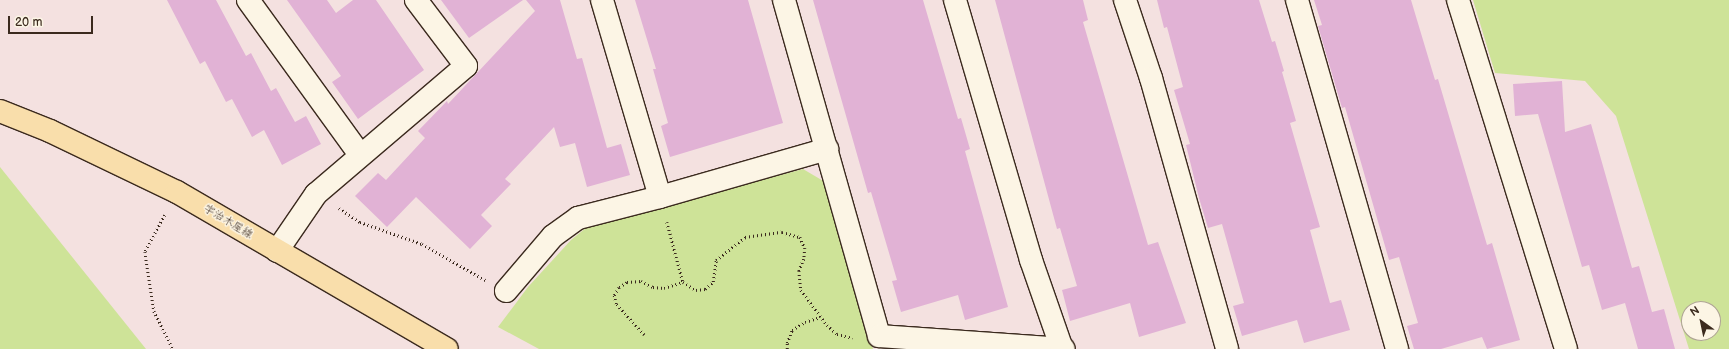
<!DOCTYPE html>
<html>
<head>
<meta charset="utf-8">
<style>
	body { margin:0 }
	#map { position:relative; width:1729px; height:349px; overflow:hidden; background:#f4e1e0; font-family:"Balsamiq Sans","Klee One",sans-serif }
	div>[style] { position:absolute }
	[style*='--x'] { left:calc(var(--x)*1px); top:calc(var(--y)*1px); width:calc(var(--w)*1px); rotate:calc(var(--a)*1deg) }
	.green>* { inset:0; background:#cee398 }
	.building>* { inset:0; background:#e1b2d5 }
	.path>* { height:2.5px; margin-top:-1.25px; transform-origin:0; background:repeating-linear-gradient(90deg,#3b2a1e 0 1px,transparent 0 4px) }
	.roads { filter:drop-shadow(1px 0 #3b2a1e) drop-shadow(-1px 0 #3b2a1e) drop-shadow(0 1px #3b2a1e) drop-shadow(0 -1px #3b2a1e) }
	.minor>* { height:22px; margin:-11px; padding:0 11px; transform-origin:11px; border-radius:11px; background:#fcf5e5 }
	.major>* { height:22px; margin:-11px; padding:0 11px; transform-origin:11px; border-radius:11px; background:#f9deab }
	span { translate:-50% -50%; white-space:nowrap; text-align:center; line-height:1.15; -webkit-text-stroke:3px #fcf5e5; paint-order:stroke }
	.street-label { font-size:11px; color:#3b2a1e }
	.north { position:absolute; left:1681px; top:301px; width:40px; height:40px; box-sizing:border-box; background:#fcf5e5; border:1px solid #afa495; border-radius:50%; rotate:327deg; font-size:11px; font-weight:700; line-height:16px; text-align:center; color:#3b2a1e }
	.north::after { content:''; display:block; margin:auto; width:14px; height:18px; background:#3b2a1e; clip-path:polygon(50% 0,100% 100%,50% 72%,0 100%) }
	.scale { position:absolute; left:8px; top:16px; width:85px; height:18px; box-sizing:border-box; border:2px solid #3b2a1e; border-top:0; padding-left:5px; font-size:12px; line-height:14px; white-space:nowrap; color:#3b2a1e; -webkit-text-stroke:3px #fcf5e5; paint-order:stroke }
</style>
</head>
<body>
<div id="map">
	<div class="green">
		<div style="clip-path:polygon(evenodd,1473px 0,1729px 0,1729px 349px,1689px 349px,1616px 116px,1585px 81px,1495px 73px,1473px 0,1689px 309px,1713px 309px,1713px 333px,1689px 333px,1689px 309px)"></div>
		<div style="clip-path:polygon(0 167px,146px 349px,0 349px)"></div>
		<div style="clip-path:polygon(803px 169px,825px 182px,873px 349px,539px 349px,498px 327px,528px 287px,571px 240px,587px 227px)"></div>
	</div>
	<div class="building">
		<div style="clip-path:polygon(167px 0,216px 0,246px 56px,251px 53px,271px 91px,276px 88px,295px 122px,306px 116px,321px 144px,282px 165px,264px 130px,252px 137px,232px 99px,226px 102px,205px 61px,200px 64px)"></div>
		<div style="clip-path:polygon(287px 0,327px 0,336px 13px,353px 0,376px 0,424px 70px,358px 119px,332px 82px,341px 76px)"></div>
		<div style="clip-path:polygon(441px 0,523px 0,469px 38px)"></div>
		<div style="clip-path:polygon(526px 0,560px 0,577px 59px,582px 58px,607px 148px,621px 144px,630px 175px,587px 187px,575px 143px,560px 147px,554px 127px,505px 179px,511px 184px,481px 215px,492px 226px,470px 249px,416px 197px,387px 227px,355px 196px,378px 173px,386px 180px,425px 138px,418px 131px,447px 101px,448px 104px,535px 11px)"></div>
		<div style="clip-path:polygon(635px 0,748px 0,783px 123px,670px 157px,661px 126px,668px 123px,653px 69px,656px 69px)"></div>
		<div style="clip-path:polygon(813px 0,923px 0,958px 119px,961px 118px,970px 149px,965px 151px,1008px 307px,965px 320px,958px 295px,901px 312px,892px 281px,897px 280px,871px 192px,868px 193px)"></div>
		<div style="clip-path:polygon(995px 0,1083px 0,1088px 20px,1083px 22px,1148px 245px,1158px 242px,1186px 323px,1139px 337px,1130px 303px,1070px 321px,1062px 290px,1077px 286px,1060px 228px,1057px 229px)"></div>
		<div style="clip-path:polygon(1157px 0,1259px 0,1272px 42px,1275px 41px,1284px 71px,1282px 72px,1296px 121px,1290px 123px,1320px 227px,1310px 230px,1330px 303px,1341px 300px,1350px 330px,1304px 343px,1297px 320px,1242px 336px,1233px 306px,1244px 303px,1222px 224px,1208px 228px,1199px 198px,1186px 145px,1190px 144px,1174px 90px,1183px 87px,1167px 27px,1164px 28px)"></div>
		<div style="clip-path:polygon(1314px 0,1411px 0,1435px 80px,1438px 79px,1487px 245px,1492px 243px,1520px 340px,1487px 349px,1482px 337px,1441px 349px,1414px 349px,1407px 326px,1418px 323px,1399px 257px,1389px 260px,1345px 107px,1342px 108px,1318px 26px,1322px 25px)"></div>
		<div style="clip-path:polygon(1562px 81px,1565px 132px,1591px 124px,1632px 268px,1639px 266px,1652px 312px,1664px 309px,1675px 349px,1638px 349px,1625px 303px,1602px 310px,1589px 265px,1582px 267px,1538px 114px,1515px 116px,1513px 84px)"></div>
	</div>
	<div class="path">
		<div style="--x:339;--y:208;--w:25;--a:34"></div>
		<div style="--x:360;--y:222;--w:66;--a:19.5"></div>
		<div style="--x:422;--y:244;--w:73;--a:29.7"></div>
		<div style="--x:165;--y:215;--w:42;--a:118.4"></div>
		<div style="--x:145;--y:252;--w:60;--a:81.3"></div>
		<div style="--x:154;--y:311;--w:42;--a:63.4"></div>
		<div style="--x:667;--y:222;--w:62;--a:75.1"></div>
		<div style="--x:644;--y:335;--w:42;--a:-132.1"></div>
		<div style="--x:616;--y:304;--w:9;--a:-103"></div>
		<div style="--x:614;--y:295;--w:9;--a:-58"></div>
		<div style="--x:619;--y:287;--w:9;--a:-32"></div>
		<div style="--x:627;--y:282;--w:14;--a:-4"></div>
		<div style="--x:641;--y:281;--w:13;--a:27"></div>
		<div style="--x:653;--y:287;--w:11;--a:5"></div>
		<div style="--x:664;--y:288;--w:20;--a:-18"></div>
		<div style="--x:683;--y:282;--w:15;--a:32"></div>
		<div style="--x:696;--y:290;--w:9;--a:-6"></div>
		<div style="--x:705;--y:289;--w:11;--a:-41"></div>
		<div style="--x:713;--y:282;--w:22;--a:-82"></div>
		<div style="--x:716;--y:260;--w:37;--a:-38"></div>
		<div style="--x:745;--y:237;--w:37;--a:-8"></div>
		<div style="--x:782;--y:232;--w:19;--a:16"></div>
		<div style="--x:800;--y:237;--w:12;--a:66"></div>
		<div style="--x:805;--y:248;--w:11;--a:95"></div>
		<div style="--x:804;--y:259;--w:13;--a:113"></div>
		<div style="--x:799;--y:271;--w:19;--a:84"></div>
		<div style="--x:801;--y:290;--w:44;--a:53.4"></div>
		<div style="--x:827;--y:325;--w:13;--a:42"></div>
		<div style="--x:837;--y:334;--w:16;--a:14"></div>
		<div style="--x:787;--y:349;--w:6;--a:-90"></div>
		<div style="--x:787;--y:343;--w:14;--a:-69"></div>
		<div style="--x:792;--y:330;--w:15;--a:-32"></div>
		<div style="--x:805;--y:322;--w:16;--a:-18"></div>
	</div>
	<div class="roads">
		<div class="minor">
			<div style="--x:248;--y:0;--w:191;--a:54.1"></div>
			<div style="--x:602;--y:0;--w:205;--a:73.6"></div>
			<div style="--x:660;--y:197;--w:174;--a:-16"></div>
			<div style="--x:784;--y:0;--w:349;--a:74.2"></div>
			<div style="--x:879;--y:336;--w:185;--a:4"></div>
			<div style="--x:955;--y:0;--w:271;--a:73.7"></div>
			<div style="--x:1031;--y:260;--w:94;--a:70.8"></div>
			<div style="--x:1125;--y:0;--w:82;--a:71.6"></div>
			<div style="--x:1151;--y:78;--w:281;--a:74.3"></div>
			<div style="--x:1297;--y:0;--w:363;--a:74"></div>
			<div style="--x:1458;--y:0;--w:365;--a:72.8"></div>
			<div style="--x:277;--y:251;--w:69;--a:-55.6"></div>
			<div style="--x:316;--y:194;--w:197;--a:-40.5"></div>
			<div style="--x:466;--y:66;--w:83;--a:-127.1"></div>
			<div style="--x:506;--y:291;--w:72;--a:-49.5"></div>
			<div style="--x:553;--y:236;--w:31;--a:-36"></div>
			<div style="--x:578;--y:218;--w:85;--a:-14.4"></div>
		</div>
		<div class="major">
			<div style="--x:0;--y:111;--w:54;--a:21.8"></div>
			<div style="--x:50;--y:131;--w:141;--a:25.7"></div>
			<div style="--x:177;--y:192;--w:312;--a:30.2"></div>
		</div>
	</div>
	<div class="street-label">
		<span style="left:228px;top:222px;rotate:31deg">宇治木屋線</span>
	</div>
	<div class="north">N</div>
	<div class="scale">20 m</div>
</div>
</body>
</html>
